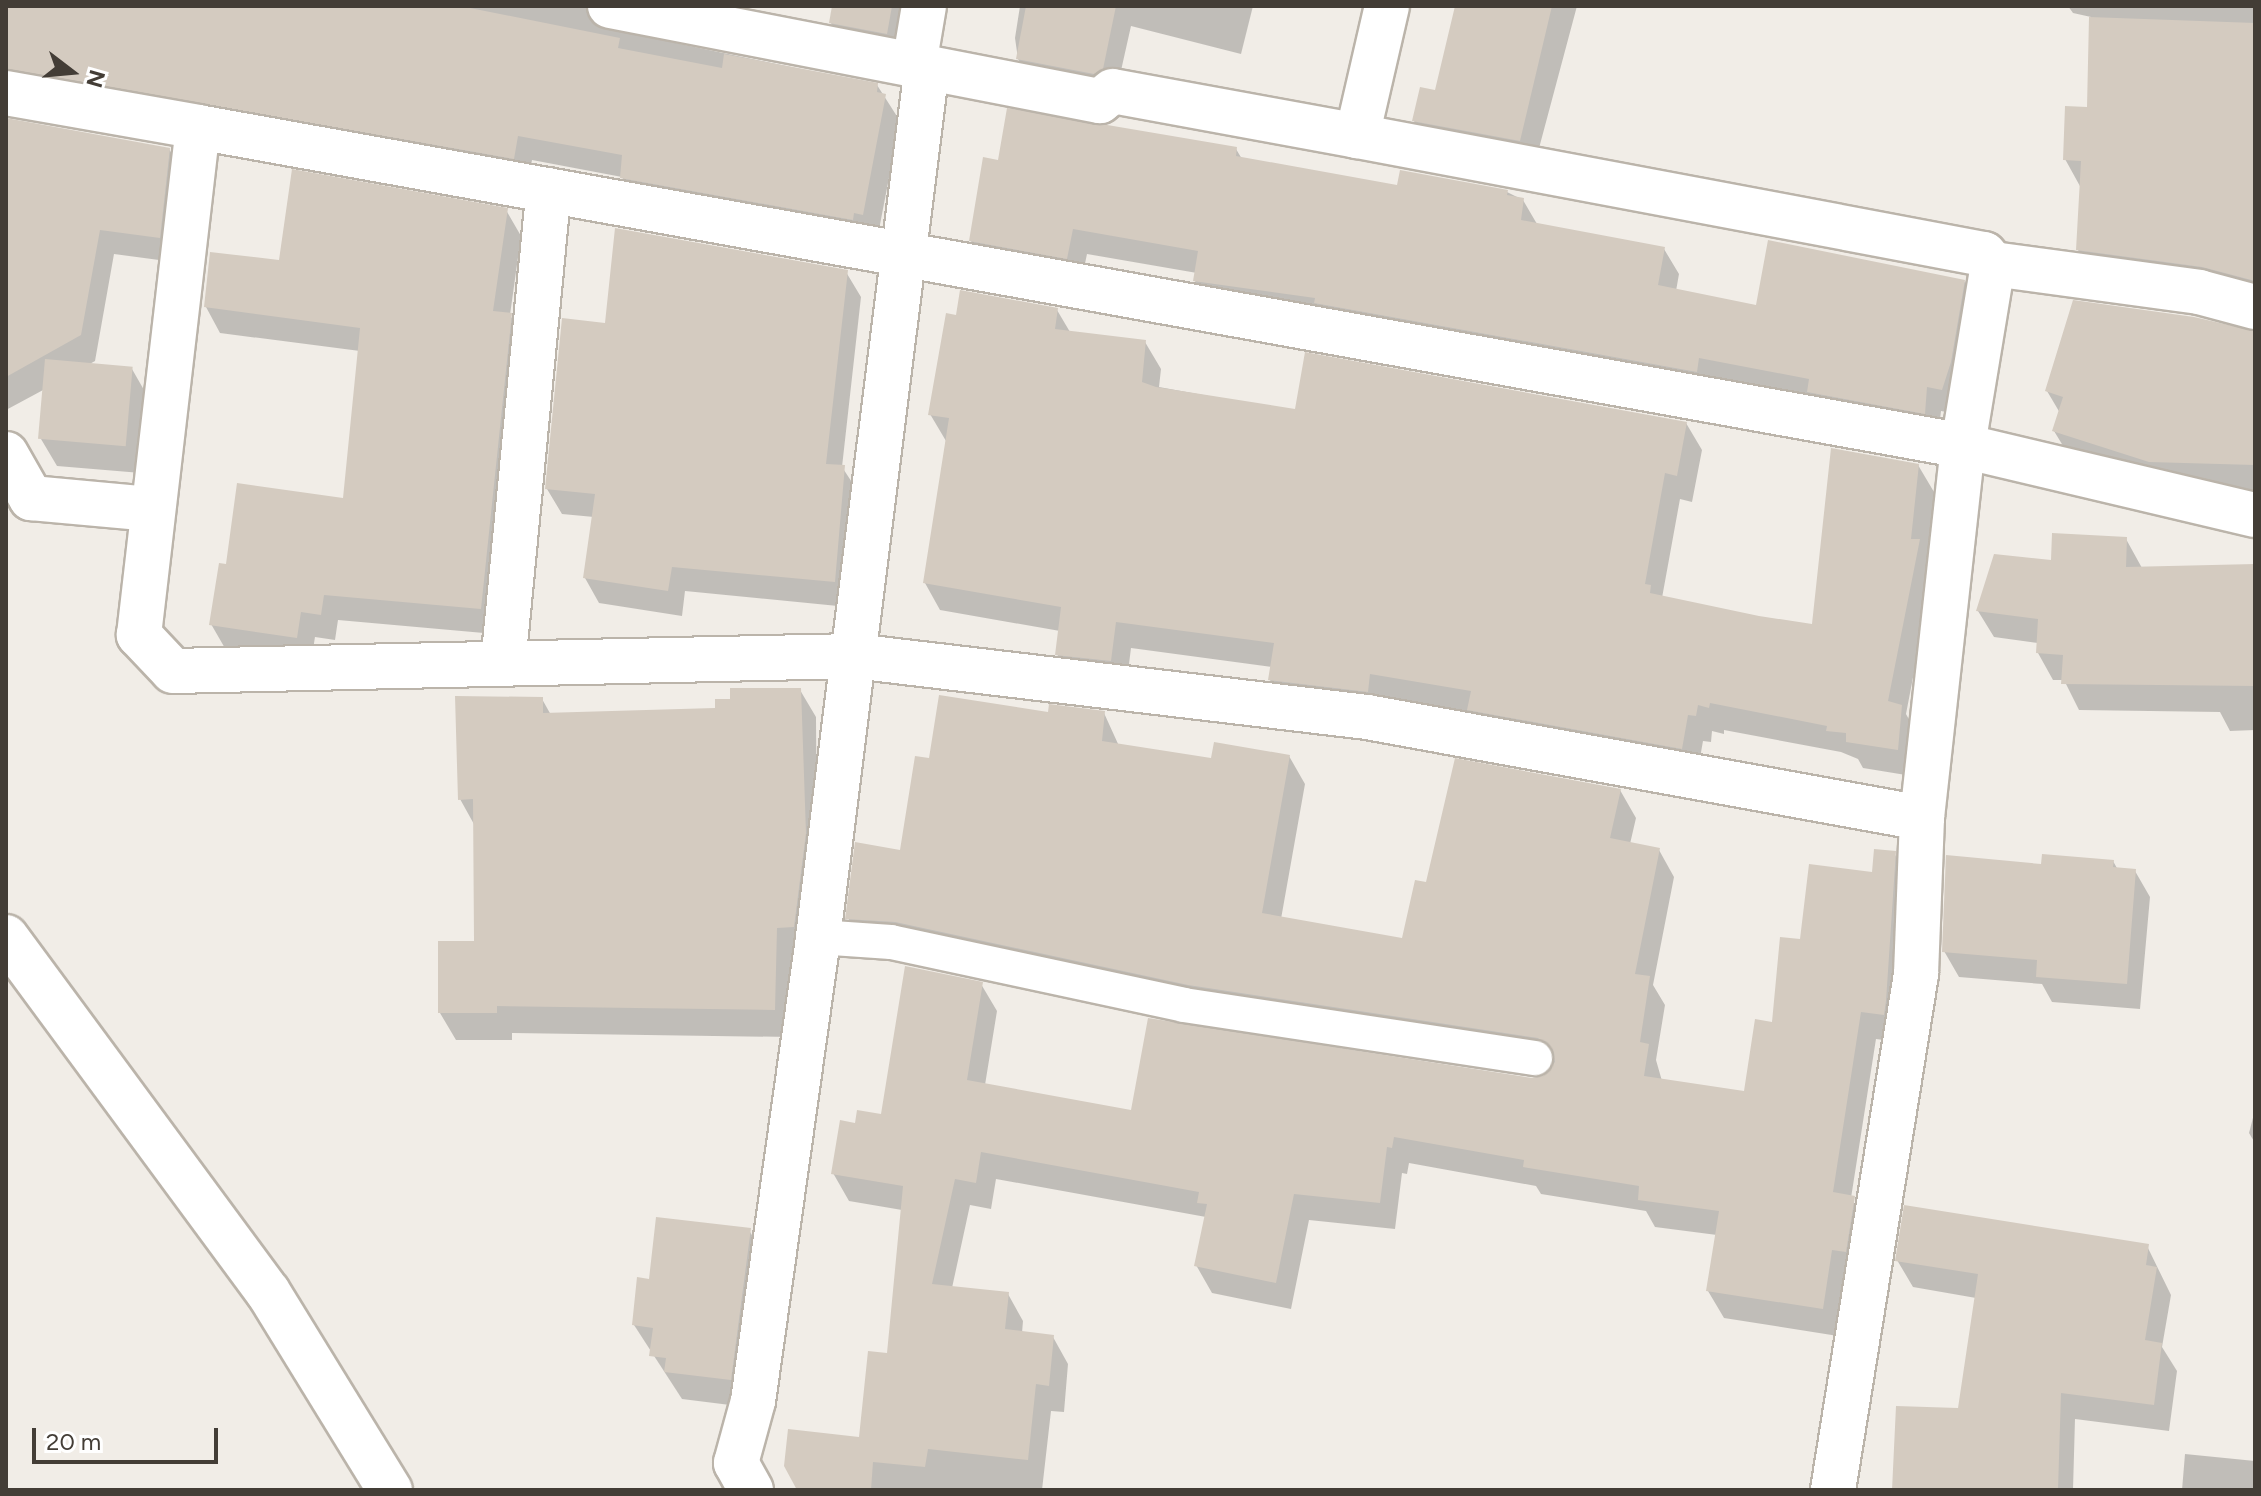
<!DOCTYPE html>
<html>
<head>
<meta charset="utf-8">
<style>
	body { margin:0 }
	#map { position:relative; width:2261px; height:1496px; overflow:hidden; background:#f1ede7; font-family:Figtree,sans-serif }
	div>[style] { position:absolute }
	[style*='--x'] { left:calc(var(--x)*1px); top:calc(var(--y)*1px); width:calc(var(--w)*1px); rotate:calc(var(--a)*1deg) }
	.shadow>* { inset:0; background:#0003 }
	.building>* { inset:0; background:#d4cbc0; transform-origin:0 0 }
	.roads { filter:drop-shadow(2px 0 #bbb4aa) drop-shadow(-2px 0 #bbb4aa) drop-shadow(0 2px #bbb4aa) drop-shadow(0 -2px #bbb4aa) }
	.lane>* { height:34px; margin:-17px; padding:0 17px; transform-origin:17px; border-radius:17px; background:#fff }
	.street>* { height:44px; margin:-22px; padding:0 22px; transform-origin:22px; border-radius:22px; background:#fff }
	span { translate:-50% -50%; white-space:nowrap; text-align:center; line-height:1.15; -webkit-text-stroke:7px #fff; paint-order:stroke }
	.frame { position:absolute; inset:0; border:8px solid #433d36; pointer-events:none }
	.north { position:absolute; left:32px; top:32px; width:80px; height:80px; -webkit-text-stroke:6px #fff; paint-order:stroke; rotate:106deg; font-size:22px; font-weight:700; line-height:32px; text-align:center; color:#433d36 }
	.north::after { content:''; display:block; margin:auto; width:28px; height:36px; background:#433d36; clip-path:polygon(50% 0,100% 100%,50% 72%,0 100%) }
	.scale { position:absolute; left:32px; top:1428px; width:186px; height:36px; box-sizing:border-box; border:4px solid #433d36; border-top:0; padding-left:10px; font-size:24px; line-height:28px; white-space:nowrap; color:#433d36; -webkit-text-stroke:6px #fff; paint-order:stroke }
</style>
</head>
<body>
<div id="map">
	<div class="shadow">
		<div style="clip-path:polygon(6px 6px,726px 6px,723px 24px,617px 7px,599px 27px,877px 85px,900px 121px,877px 240px,637px 203px,622px 177px,532px 160px,528px 183px,6px 102px)"></div>
		<div style="clip-path:polygon(834px 6px,909px 6px,901px 58px,845px 47px,831px 23px)"></div>
		<div style="clip-path:polygon(1020px 6px,1253px 6px,1241px 54px,1131px 26px,1116px 93px,1032px 83px,1018px 59px,1015px 38px)"></div>
		<div style="clip-path:polygon(1456px 6px,1577px 6px,1534px 167px,1430px 147px,1414px 121px,1436px 93px)"></div>
		<div style="clip-path:polygon(2068px 6px,2255px 6px,2255px 305px,2095px 278px,2078px 250px,2081px 188px,2065px 159px,2089px 109px,2091px 17px,2073px 13px)"></div>
		<div style="clip-path:polygon(6px 120px,169px 149px,184px 175px,174px 262px,114px 254px,95px 361px,88px 365px,132px 369px,148px 397px,141px 473px,57px 466px,41px 439px,45px 389px,6px 410px)"></div>
		<div style="clip-path:polygon(1236px 149px,1242px 159px,1398px 187px,1507px 192px,1523px 200px,1537px 224px,1664px 249px,1679px 274px,1676px 291px,1758px 308px,1770px 243px,1964px 281px,1979px 307px,1956px 414px,1941px 411px,1938px 438px,1210px 306px,1195px 281px,1197px 273px,1087px 254px,1081px 283px,986px 266px,971px 241px,999px 162px)"></div>
		<div style="clip-path:polygon(506px 210px,521px 236px,510px 315px,526px 341px,495px 634px,338px 620px,335px 640px,315px 637px,311px 662px,226px 650px,211px 624px,228px 566px,345px 500px,360px 351px,220px 333px,206px 307px,281px 262px)"></div>
		<div style="clip-path:polygon(846px 272px,861px 297px,842px 467px,859px 493px,848px 607px,685px 591px,682px 616px,599px 603px,585px 578px,594px 517px,562px 514px,547px 489px,607px 325px)"></div>
		<div style="clip-path:polygon(1057px 310px,1070px 332px,1145px 342px,1161px 369px,1159px 387px,1296px 412px,1686px 423px,1702px 450px,1692px 502px,1680px 499px,1662px 598px,1759px 618px,1813px 626px,1918px 465px,1934px 492px,1927px 556px,1934px 568px,1906px 714px,1917px 734px,1912px 776px,1863px 768px,1858px 759px,1841px 752px,1724px 730px,1724px 734px,1712px 731px,1711px 742px,1703px 741px,1697px 775px,1286px 707px,1270px 680px,1272px 667px,1131px 648px,1126px 688px,1073px 681px,1057px 654px,1060px 631px,940px 610px,925px 583px,946px 441px,930px 414px)"></div>
		<div style="clip-path:polygon(2255px 332px,2255px 493px,2071px 459px,2054px 431px,2060px 413px,2047px 391px)"></div>
		<div style="clip-path:polygon(2126px 539px,2142px 568px,2255px 566px,2255px 730px,2230px 731px,2220px 712px,2079px 710px,2064px 680px,2053px 680px,2038px 653px,2038px 643px,1994px 637px,1978px 611px,2053px 563px)"></div>
		<div style="clip-path:polygon(800px 690px,816px 717px,817px 861px,809px 954px,791px 955px,790px 1037px,512px 1033px,512px 1040px,456px 1040px,440px 1013px,476px 943px,475px 826px,460px 799px,542px 699px,551px 715px,717px 710px)"></div>
		<div style="clip-path:polygon(1104px 713px,1119px 746px,1213px 761px,1289px 756px,1305px 784px,1281px 919px,1404px 940px,1428px 885px,1620px 790px,1636px 818px,1630px 844px,1659px 850px,1674px 877px,1653px 985px,1665px 1005px,1656px 1060px,1662px 1081px,1746px 1093px,1802px 941px,1894px 853px,1910px 880px,1899px 1042px,1876px 1039px,1851px 1198px,1869px 1226px,1838px 1336px,1724px 1318px,1708px 1291px,1717px 1235px,1655px 1227px,1646px 1211px,1541px 1194px,1536px 1186px,1409px 1163px,1407px 1174px,1402px 1173px,1395px 1229px,1309px 1220px,1291px 1309px,1212px 1293px,1196px 1265px,1206px 1217px,996px 1179px,991px 1209px,970px 1205px,952px 1288px,1008px 1294px,1023px 1321px,1022px 1333px,1053px 1337px,1068px 1364px,1064px 1412px,1051px 1411px,1042px 1490px,799px 1490px,861px 1439px,889px 1356px,902px 1210px,849px 1201px,833px 1173px,857px 1125px,883px 1117px,981px 984px,997px 1011px,985px 1085px,1133px 1112px,1532px 1080px,1544px 1078px,1555px 1065px,1204px 1012px,863px 946px,848px 918px,901px 852px,931px 761px,1050px 714px)"></div>
		<div style="clip-path:polygon(2113px 861px,2118px 870px,2135px 871px,2150px 897px,2140px 1009px,2052px 1002px,2042px 984px,1959px 977px,1944px 951px,2043px 866px)"></div>
		<div style="clip-path:polygon(2255px 1110px,2255px 1143px,2249px 1133px)"></div>
		<div style="clip-path:polygon(749px 1230px,765px 1258px,746px 1407px,682px 1399px,634px 1325px,651px 1281px)"></div>
		<div style="clip-path:polygon(2147px 1246px,2171px 1295px,2162px 1347px,2177px 1371px,2169px 1431px,2075px 1419px,2073px 1490px,1894px 1490px,1960px 1411px,1976px 1298px,1913px 1287px,1897px 1260px)"></div>
		<div style="clip-path:polygon(2185px 1454px,2255px 1461px,2255px 1490px,2182px 1490px)"></div>
	</div>
	<div class="building">
		<div style="clip-path:polygon(6px 6px,460px 6px,620px 38px,618px 48px,722px 68px,724px 54px,878px 83px,877px 92px,886px 94px,863px 215px,854px 213px,853px 220px,620px 178px,622px 155px,518px 136px,514px 159px,6px 69px)"></div>
		<div style="clip-path:polygon(832px 6px,892px 6px,887px 34px,829px 23px)"></div>
		<div style="clip-path:polygon(1026px 6px,1116px 6px,1103px 69px,1094px 74px,1016px 59px)"></div>
		<div style="clip-path:polygon(1455px 6px,1552px 6px,1520px 141px,1412px 121px,1420px 87px,1435px 90px)"></div>
		<div style="clip-path:polygon(2089px 17px,2255px 23px,2255px 281px,2202px 267px,2076px 250px,2081px 161px,2063px 160px,2065px 106px,2087px 107px)"></div>
		<div style="clip-path:polygon(1007px 108px,1237px 147px,1236px 156px,1397px 185px,1400px 170px,1508px 190px,1507px 195px,1524px 198px,1521px 220px,1665px 247px,1658px 285px,1756px 305px,1768px 240px,1965px 280px,1951px 362px,1942px 390px,1927px 387px,1925px 414px,1807px 392px,1809px 379px,1699px 358px,1697px 372px,1314px 303px,1315px 298px,1193px 281px,1198px 251px,1073px 229px,1067px 259px,969px 241px,983px 157px,998px 160px)"></div>
		<div style="clip-path:polygon(6px 118px,170px 148px,160px 238px,100px 230px,81px 335px,6px 377px)"></div>
		<div style="clip-path:polygon(292px 169px,508px 208px,493px 311px,512px 313px,481px 609px,324px 595px,321px 615px,301px 612px,297px 638px,209px 625px,219px 563px,226px 564px,237px 483px,343px 498px,360px 328px,204px 307px,210px 252px,279px 260px)"></div>
		<div style="clip-path:polygon(615px 228px,848px 270px,826px 464px,845px 465px,835px 582px,672px 567px,668px 591px,583px 578px,595px 494px,545px 489px,562px 318px,605px 323px)"></div>
		<div style="clip-path:polygon(960px 290px,1058px 308px,1055px 329px,1146px 340px,1142px 382px,1156px 387px,1295px 409px,1305px 352px,1687px 422px,1677px 476px,1665px 473px,1645px 584px,1651px 585px,1650px 593px,1759px 616px,1812px 624px,1831px 448px,1919px 464px,1911px 539px,1920px 539px,1888px 701px,1902px 705px,1898px 750px,1846px 742px,1846px 733px,1826px 731px,1827px 726px,1710px 703px,1709px 708px,1698px 705px,1696px 716px,1688px 715px,1682px 749px,1467px 710px,1471px 691px,1370px 674px,1368px 692px,1268px 680px,1274px 643px,1116px 622px,1111px 661px,1055px 655px,1061px 607px,923px 583px,949px 418px,928px 415px,946px 313px,956px 315px)"></div>
		<div style="clip-path:polygon(2073px 300px,2194px 317px,2255px 331px,2255px 465px,2149px 462px,2052px 431px,2063px 397px,2045px 391px)"></div>
		<div style="left:45px;top:359px;width:88px;height:80px;rotate:5deg"></div>
		<div style="clip-path:polygon(2052px 533px,2127px 537px,2126px 567px,2255px 564px,2255px 686px,2061px 684px,2063px 655px,2036px 653px,2038px 619px,1976px 611px,1994px 554px,2051px 560px)"></div>
		<div style="clip-path:polygon(730px 688px,801px 688px,806px 833px,794px 927px,777px 928px,775px 1010px,497px 1006px,497px 1013px,438px 1013px,438px 941px,474px 941px,473px 799px,458px 800px,455px 696px,543px 697px,543px 713px,715px 708px,715px 699px,730px 699px)"></div>
		<div style="clip-path:polygon(939px 695px,1048px 712px,1049px 704px,1105px 711px,1102px 741px,1211px 758px,1214px 742px,1290px 755px,1262px 913px,1402px 938px,1415px 880px,1426px 882px,1455px 758px,1621px 789px,1610px 838px,1660px 848px,1635px 974px,1650px 976px,1640px 1042px,1649px 1044px,1644px 1076px,1744px 1091px,1755px 1019px,1772px 1022px,1780px 937px,1800px 939px,1809px 864px,1872px 872px,1874px 849px,1896px 851px,1886px 1001px,1884px 1015px,1861px 1012px,1833px 1192px,1855px 1196px,1846px 1252px,1832px 1250px,1823px 1309px,1706px 1291px,1719px 1211px,1638px 1200px,1639px 1186px,1523px 1167px,1524px 1160px,1394px 1137px,1392px 1148px,1387px 1147px,1380px 1203px,1294px 1194px,1276px 1283px,1194px 1266px,1207px 1204px,1197px 1203px,1199px 1192px,981px 1152px,976px 1183px,955px 1179px,932px 1284px,1009px 1292px,1005px 1329px,1054px 1335px,1049px 1386px,1036px 1384px,1028px 1460px,928px 1449px,925px 1467px,873px 1462px,871px 1490px,797px 1490px,784px 1466px,788px 1429px,859px 1437px,868px 1351px,887px 1353px,903px 1186px,831px 1174px,840px 1120px,855px 1123px,857px 1110px,881px 1114px,905px 966px,983px 982px,967px 1080px,1131px 1110px,1148px 1018px,1532px 1078px,1543px 1076px,1555px 1062px,1553px 1050px,1538px 1038px,1188px 985px,895px 922px,845px 919px,855px 842px,900px 850px,915px 756px,929px 758px)"></div>
		<div style="clip-path:polygon(2042px 854px,2114px 860px,2113px 867px,2136px 869px,2127px 984px,2036px 977px,2037px 960px,1942px 952px,1946px 855px,2041px 864px)"></div>
		<div style="clip-path:polygon(1904px 1205px,2149px 1244px,2146px 1265px,2157px 1267px,2145px 1340px,2162px 1343px,2154px 1405px,2061px 1393px,2058px 1490px,1892px 1490px,1896px 1406px,1958px 1408px,1978px 1274px,1895px 1261px)"></div>
		<div style="clip-path:polygon(656px 1217px,751px 1228px,731px 1380px,664px 1372px,666px 1358px,649px 1356px,653px 1328px,632px 1325px,637px 1277px,649px 1279px)"></div>
	</div>
	<div class="roads">
		<div class="lane">
			<div style="--x:818;--y:937;--w:73;--a:3.9"></div>
			<div style="--x:891;--y:942;--w:300;--a:12.1"></div>
			<div style="--x:1184;--y:1005;--w:355;--a:8.6"></div>
		</div>
		<div class="street">
			<div style="--x:610;--y:6;--w:499;--a:11"></div>
			<div style="--x:1100;--y:101;--w:16;--a:-38"></div>
			<div style="--x:1113;--y:91;--w:248;--a:10.4"></div>
			<div style="--x:1357;--y:136;--w:638;--a:10.66"></div>
			<div style="--x:1984;--y:254;--w:13;--a:48"></div>
			<div style="--x:1993;--y:264;--w:208;--a:7.7"></div>
			<div style="--x:2199;--y:292;--w:58;--a:15"></div>
			<div style="--x:914;--y:65;--w:60;--a:-80.4"></div>
			<div style="--x:6;--y:93;--w:195;--a:10"></div>
			<div style="--x:1357;--y:136;--w:133;--a:-77"></div>
			<div style="--x:1993;--y:264;--w:184;--a:99.4"></div>
			<div style="--x:1963;--y:446;--w:374;--a:96.3"></div>
			<div style="--x:1922;--y:818;--w:564;--a:-169.69"></div>
			<div style="--x:1367;--y:717;--w:517;--a:-173.22"></div>
			<div style="--x:854;--y:656;--w:681;--a:178.74"></div>
			<div style="--x:173;--y:671;--w:50;--a:-133.4"></div>
			<div style="--x:139;--y:635;--w:511;--a:-83.38"></div>
			<div style="--x:198;--y:127;--w:1794;--a:10.24"></div>
			<div style="--x:1963;--y:446;--w:300;--a:13.3"></div>
			<div style="--x:6;--y:454;--w:51;--a:60.4"></div>
			<div style="--x:31;--y:498;--w:122;--a:5.2"></div>
			<div style="--x:503;--y:664;--w:476;--a:-84.5"></div>
			<div style="--x:6;--y:937;--w:441;--a:53.6"></div>
			<div style="--x:268;--y:1292;--w:233;--a:58.4"></div>
			<div style="--x:751;--y:1490;--w:31;--a:-119"></div>
			<div style="--x:736;--y:1463;--w:64;--a:-74.7"></div>
			<div style="--x:753;--y:1401;--w:469;--a:-82"></div>
			<div style="--x:818;--y:937;--w:877;--a:-82.86"></div>
			<div style="--x:1833;--y:1490;--w:523;--a:-80.86"></div>
			<div style="--x:1916;--y:974;--w:156;--a:-87.8"></div>
		</div>
	</div>
	<div class="frame"></div>
	<div class="north">N</div>
	<div class="scale">20 m</div>
</div>
</body>
</html>
